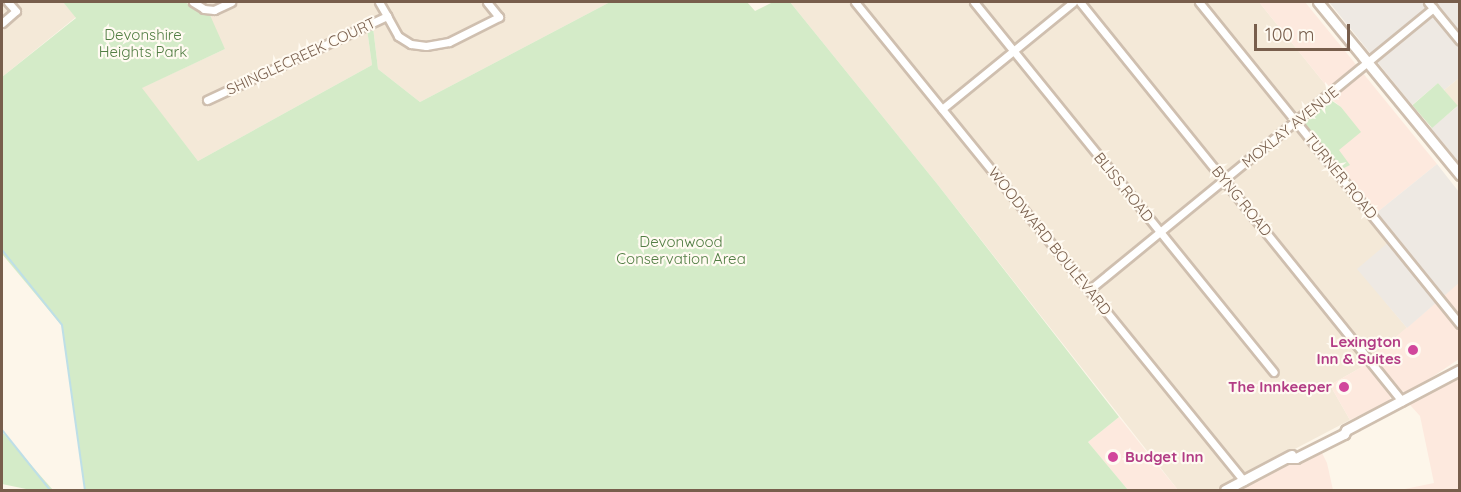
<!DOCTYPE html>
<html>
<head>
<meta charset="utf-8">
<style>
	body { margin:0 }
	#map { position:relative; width:1461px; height:492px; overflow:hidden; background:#fdf6ea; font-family:Quicksand,sans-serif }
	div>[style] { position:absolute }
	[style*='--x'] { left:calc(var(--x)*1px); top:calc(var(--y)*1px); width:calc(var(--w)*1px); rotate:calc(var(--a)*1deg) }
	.residential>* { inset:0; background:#f4e9d8 }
	.commercial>* { inset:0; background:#fde9de }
	.industrial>* { inset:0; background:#eee9e3 }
	.green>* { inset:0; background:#d4ebc8; transform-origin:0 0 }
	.stream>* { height:2px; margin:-1px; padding:0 1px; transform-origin:1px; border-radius:1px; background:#bedfe7 }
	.roads { filter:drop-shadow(2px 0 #cfbfaf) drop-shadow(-2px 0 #cfbfaf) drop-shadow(0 2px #cfbfaf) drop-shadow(0 -2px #cfbfaf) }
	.street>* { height:7px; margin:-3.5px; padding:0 3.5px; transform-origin:3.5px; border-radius:3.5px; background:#fff }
	.secondary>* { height:9px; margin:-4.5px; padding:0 4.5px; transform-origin:4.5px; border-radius:4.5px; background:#fff }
	.dots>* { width:16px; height:16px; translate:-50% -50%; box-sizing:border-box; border:3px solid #fffaf1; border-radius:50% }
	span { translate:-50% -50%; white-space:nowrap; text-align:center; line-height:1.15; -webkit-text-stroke:4.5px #fffaf1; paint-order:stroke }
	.park-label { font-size:15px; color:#527e44 }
	.street-label { font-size:15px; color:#785e4c }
	.hotel-label { font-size:15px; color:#b23c85; font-weight:700 }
	.right { translate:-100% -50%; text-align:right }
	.left { translate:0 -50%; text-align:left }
	.frame { position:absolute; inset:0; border:3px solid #785e4c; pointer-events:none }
	.scale { position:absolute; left:1254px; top:24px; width:96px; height:27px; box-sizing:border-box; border:3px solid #785e4c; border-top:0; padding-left:8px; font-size:18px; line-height:21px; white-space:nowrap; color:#785e4c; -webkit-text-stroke:4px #fffaf1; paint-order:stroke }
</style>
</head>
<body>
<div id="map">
	<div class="residential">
		<div style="clip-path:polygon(2px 2px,63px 2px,76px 17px,2px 77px)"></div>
		<div style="clip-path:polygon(185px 2px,610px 2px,420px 102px,378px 69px,373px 27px,367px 29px,372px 65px,198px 161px,141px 88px,225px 49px,206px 15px)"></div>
		<div style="clip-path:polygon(790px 2px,1259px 2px,1329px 89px,1333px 101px,1329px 157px,1375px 214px,1390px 241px,1383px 299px,1407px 328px,1372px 357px,1369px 363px,1330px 385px,1350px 420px,1217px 490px,1178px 490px,938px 185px)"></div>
		<div style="clip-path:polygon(1459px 78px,1459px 109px,1444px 90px)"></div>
	</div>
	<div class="commercial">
		<div style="clip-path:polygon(1259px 2px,1305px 2px,1437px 164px,1375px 214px,1329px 157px,1360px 132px,1341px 107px,1324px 93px,1329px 89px)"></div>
		<div style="clip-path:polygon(1459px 283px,1459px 317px,1442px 296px)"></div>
		<div style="clip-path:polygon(1438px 301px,1459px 328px,1459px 359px,1413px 390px,1404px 392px,1398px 389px,1372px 357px)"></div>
		<div style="clip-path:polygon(1369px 363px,1391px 391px,1391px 396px,1389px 401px,1350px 420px,1330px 385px)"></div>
		<div style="clip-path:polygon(1459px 376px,1459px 490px,1400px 490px,1434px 483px,1420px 416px,1410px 405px,1402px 404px)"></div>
		<div style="clip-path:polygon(1119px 417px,1150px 456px,1178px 490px,1128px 490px,1088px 442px)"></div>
		<div style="clip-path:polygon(1323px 447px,1322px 453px,1327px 463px,1333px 490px,1236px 490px)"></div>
	</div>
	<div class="industrial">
		<div style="clip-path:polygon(1329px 2px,1459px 2px,1459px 78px,1444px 90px,1438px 83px,1412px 105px)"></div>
		<div style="clip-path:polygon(1458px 106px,1460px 109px,1459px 162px,1431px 128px)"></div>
		<div style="clip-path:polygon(1437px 164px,1459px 192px,1459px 283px,1407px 328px,1357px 269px,1390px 241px,1375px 214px)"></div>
	</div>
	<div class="green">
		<div style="clip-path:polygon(63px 2px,185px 2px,202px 14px,210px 15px,225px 49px,142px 88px,198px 161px,372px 65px,367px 29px,373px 27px,378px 69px,420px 102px,610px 2px,747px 2px,755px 11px,773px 2px,790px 2px,938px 185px,1119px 417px,1088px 442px,1128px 490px,85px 490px,62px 326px,2px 254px,2px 77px,76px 18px)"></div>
		<div style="left:1438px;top:83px;width:30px;height:34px;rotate:49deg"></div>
		<div style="clip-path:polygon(1328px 98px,1341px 107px,1361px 132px,1339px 150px,1350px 165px,1340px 170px,1303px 125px,1305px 118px)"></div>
		<div style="clip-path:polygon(2px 432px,53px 490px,31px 490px,2px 484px)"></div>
	</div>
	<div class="stream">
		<div style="--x:2;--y:250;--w:96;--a:51.3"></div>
		<div style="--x:62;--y:325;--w:167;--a:82.1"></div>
		<div style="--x:2;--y:430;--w:77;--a:51.3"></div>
	</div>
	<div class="roads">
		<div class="street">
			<div style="--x:193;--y:2;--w:13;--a:32"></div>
			<div style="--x:204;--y:9;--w:10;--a:6"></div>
			<div style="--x:214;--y:10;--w:19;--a:-25"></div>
			<div style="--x:379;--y:2;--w:16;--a:60"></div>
			<div style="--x:855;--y:2;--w:617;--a:50.92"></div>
			<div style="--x:974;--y:2;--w:476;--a:51"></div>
			<div style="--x:1080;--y:2;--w:513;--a:51.1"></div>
			<div style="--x:1199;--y:2;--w:414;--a:51"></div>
			<div style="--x:1428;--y:2;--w:50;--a:50.6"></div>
			<div style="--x:2;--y:23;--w:18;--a:-41"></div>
			<div style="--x:16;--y:11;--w:12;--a:-132"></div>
			<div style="--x:207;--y:100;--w:199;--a:-25"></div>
			<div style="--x:387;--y:16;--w:23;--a:61"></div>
			<div style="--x:398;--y:36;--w:15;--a:32"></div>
			<div style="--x:411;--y:44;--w:15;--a:8"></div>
			<div style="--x:426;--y:46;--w:23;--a:-10"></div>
			<div style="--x:449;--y:42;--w:56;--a:-26.6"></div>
			<div style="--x:499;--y:17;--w:19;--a:-129"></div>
			<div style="--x:942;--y:109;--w:169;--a:-39.2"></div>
			<div style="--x:1089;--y:290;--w:445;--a:-39.3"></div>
		</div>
		<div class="secondary">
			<div style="--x:1318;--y:2;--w:224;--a:50.6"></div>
			<div style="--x:1288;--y:458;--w:8;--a:0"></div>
			<div style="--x:1296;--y:458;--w:54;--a:-26.6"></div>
			<div style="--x:1344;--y:434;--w:4;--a:-63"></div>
			<div style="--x:1346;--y:430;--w:129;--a:-27.8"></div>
			<div style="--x:1225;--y:490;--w:75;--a:-27.9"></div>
		</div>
	</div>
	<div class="dots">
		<div style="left:1413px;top:350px;background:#d1479c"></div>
		<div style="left:1344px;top:387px;background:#d1479c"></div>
		<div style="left:1113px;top:457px;background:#d1479c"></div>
	</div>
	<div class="park-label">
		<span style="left:143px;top:43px">Devonshire<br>Heights Park</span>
		<span style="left:681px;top:250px">Devonwood<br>Conservation Area</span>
	</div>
	<div class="street-label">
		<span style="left:301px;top:56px;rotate:-25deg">SHINGLECREEK COURT</span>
		<span style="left:1290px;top:127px;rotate:-39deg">MOXLAY AVENUE</span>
		<span style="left:1341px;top:176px;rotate:51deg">TURNER ROAD</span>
		<span style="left:1124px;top:187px;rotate:51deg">BLISS ROAD</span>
		<span style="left:1242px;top:201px;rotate:51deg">BYNG ROAD</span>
		<span style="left:1050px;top:241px;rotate:51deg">WOODWARD BOULEVARD</span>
	</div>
	<div class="hotel-label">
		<span class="right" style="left:1401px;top:350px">Lexington<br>Inn &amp; Suites</span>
		<span class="right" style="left:1332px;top:387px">The Innkeeper</span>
		<span class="left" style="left:1125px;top:457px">Budget Inn</span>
	</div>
	<div class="frame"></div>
	<div class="scale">100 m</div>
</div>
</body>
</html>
